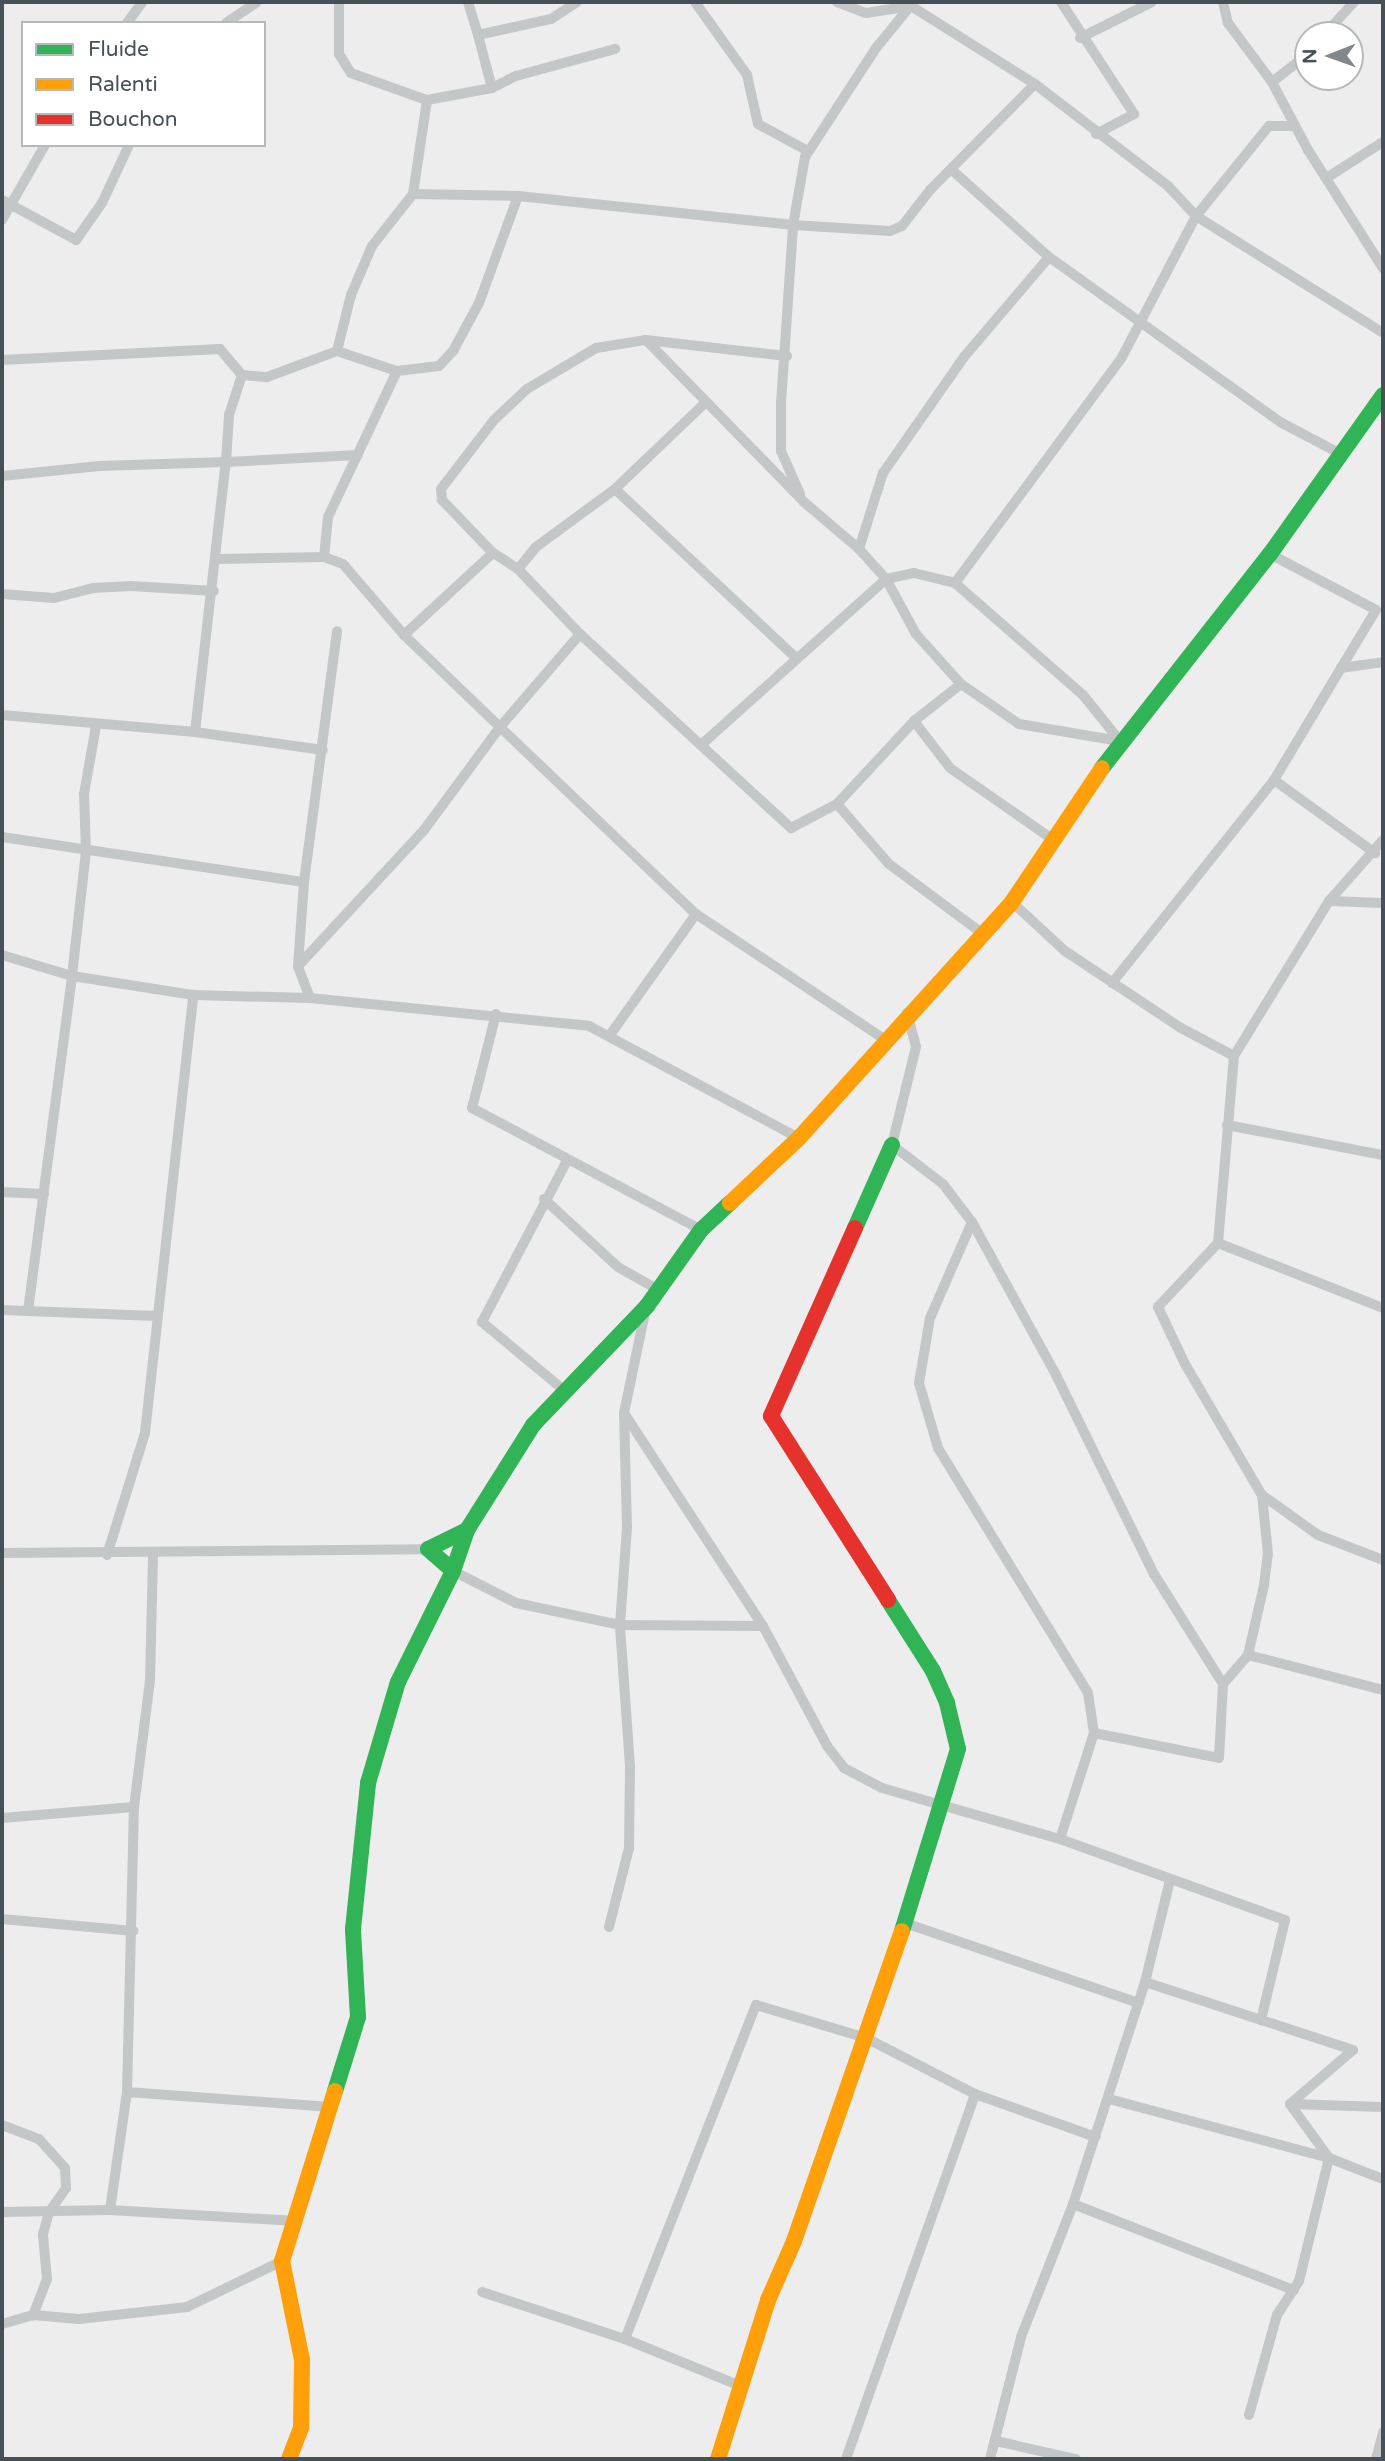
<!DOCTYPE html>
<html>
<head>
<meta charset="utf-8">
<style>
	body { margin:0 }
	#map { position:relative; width:1385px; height:2461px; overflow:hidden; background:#ededed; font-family:"Varela Round",sans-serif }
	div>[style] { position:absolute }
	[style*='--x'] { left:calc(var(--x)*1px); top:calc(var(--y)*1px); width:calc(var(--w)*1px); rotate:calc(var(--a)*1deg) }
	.street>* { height:10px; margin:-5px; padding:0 5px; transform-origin:5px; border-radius:5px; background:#c4c7c8 }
	.fast>* { height:16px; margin:-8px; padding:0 8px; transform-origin:8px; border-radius:8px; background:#30b455 }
	.slow>* { height:16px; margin:-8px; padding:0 8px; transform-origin:8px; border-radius:8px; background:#ff9f0a }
	.jam>* { height:16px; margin:-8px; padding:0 8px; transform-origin:8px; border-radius:8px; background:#e5322d }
	span { translate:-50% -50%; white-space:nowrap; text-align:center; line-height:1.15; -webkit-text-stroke:5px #fff; paint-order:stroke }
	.frame { position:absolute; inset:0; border:4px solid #465157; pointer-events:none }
	.legend { position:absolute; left:21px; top:21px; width:245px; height:126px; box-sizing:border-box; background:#fff; border:2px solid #b5b9bc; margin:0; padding:9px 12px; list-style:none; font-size:21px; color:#465157 }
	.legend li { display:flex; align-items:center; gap:14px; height:35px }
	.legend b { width:35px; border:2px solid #b5b9bc }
	.north { position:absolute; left:1294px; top:21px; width:70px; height:70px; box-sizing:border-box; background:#fff; border:2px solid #b5b9bc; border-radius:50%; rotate:269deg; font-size:19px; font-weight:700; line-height:28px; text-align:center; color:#465157 }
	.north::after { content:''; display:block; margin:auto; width:24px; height:32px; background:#80888c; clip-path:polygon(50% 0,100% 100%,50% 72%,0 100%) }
</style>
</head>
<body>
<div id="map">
	<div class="street">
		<div style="--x:339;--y:2;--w:52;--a:90"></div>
		<div style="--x:339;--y:54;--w:22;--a:58"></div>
		<div style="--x:351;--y:73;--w:81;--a:19.6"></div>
		<div style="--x:427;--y:100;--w:66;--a:-10.5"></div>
		<div style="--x:492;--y:88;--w:27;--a:-27"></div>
		<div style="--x:516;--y:76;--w:103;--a:-15.3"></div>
		<div style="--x:468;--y:2;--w:34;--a:73"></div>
		<div style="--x:695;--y:2;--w:90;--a:54.5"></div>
		<div style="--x:747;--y:75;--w:50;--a:77.3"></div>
		<div style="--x:758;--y:124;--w:57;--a:28.4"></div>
		<div style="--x:837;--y:2;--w:31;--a:21"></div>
		<div style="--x:866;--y:13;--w:46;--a:-8.8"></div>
		<div style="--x:911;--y:6;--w:146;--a:32.2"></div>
		<div style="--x:1035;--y:84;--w:168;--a:37.5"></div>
		<div style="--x:1168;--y:186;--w:41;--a:47"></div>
		<div style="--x:1196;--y:216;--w:221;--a:32"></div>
		<div style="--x:1061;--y:2;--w:134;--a:56.9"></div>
		<div style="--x:1134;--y:114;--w:43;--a:152.2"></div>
		<div style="--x:1223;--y:2;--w:22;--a:77"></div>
		<div style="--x:1228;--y:23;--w:74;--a:53.3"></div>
		<div style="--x:1272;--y:82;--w:46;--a:-37.9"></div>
		<div style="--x:127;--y:23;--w:26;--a:-54"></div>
		<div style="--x:226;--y:23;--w:37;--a:-34"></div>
		<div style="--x:1324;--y:35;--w:45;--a:-47.7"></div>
		<div style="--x:1080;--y:38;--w:80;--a:-26.6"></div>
		<div style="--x:1272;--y:82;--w:77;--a:62.1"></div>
		<div style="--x:1308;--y:150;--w:140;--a:57.6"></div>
		<div style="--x:492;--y:88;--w:55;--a:-104.8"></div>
		<div style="--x:478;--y:35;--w:75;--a:-12.4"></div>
		<div style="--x:551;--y:19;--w:31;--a:-33"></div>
		<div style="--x:953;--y:171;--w:129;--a:41.9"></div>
		<div style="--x:1049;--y:257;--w:286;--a:35.5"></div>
		<div style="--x:1282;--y:423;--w:64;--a:27.8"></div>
		<div style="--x:1328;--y:177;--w:65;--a:-32.5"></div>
		<div style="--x:413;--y:194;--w:105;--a:1.1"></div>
		<div style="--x:2;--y:200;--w:84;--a:28.4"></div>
		<div style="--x:76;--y:240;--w:45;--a:-54.9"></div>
		<div style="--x:102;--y:203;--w:64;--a:-65"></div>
		<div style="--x:2;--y:220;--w:86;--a:-60.2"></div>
		<div style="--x:646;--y:340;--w:142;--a:6.5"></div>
		<div style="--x:337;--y:351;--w:58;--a:-76"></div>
		<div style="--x:351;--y:295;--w:53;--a:-66.8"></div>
		<div style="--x:372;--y:246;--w:66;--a:-51.7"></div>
		<div style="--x:413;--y:194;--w:95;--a:-81.5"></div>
		<div style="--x:2;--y:360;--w:218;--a:-2.9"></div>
		<div style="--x:220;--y:349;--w:34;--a:50"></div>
		<div style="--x:705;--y:403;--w:124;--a:136.3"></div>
		<div style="--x:615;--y:489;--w:98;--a:143.7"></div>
		<div style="--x:536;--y:547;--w:28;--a:129"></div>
		<div style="--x:518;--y:569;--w:30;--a:-147"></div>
		<div style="--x:493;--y:553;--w:74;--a:-133.9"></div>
		<div style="--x:442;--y:500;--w:11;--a:-95"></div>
		<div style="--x:441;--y:489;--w:87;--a:-52.5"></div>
		<div style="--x:494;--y:420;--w:45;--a:-43.2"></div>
		<div style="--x:527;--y:389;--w:80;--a:-30.7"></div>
		<div style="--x:596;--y:348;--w:51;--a:-9.1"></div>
		<div style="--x:646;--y:340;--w:226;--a:45.7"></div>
		<div style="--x:804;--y:502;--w:72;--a:40.5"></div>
		<div style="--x:859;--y:549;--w:40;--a:48"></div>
		<div style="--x:886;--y:579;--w:63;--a:61.4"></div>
		<div style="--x:916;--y:634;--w:67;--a:48"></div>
		<div style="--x:961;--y:684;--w:70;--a:34.6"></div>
		<div style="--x:1019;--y:724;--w:102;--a:9.6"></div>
		<div style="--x:2;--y:476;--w:98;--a:-5.9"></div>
		<div style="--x:99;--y:466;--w:127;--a:-1.8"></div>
		<div style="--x:226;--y:462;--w:47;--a:-86.3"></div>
		<div style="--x:229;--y:415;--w:42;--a:-72"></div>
		<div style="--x:242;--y:375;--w:25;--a:5"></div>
		<div style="--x:267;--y:377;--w:75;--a:-20.4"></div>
		<div style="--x:337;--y:351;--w:63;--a:18.4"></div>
		<div style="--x:397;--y:371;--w:42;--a:-6.8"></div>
		<div style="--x:439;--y:366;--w:21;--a:-47"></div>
		<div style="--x:453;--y:351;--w:55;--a:-61.6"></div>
		<div style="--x:479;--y:303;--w:114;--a:-70"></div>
		<div style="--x:518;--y:196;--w:277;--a:6"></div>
		<div style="--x:793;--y:225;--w:97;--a:3.5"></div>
		<div style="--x:890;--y:231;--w:13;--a:-23"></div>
		<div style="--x:902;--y:226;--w:46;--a:-52.1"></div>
		<div style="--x:930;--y:190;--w:149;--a:-45.3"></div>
		<div style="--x:615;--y:489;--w:249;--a:43"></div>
		<div style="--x:800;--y:494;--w:47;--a:-113.8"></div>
		<div style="--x:781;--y:451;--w:48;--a:-90"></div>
		<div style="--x:781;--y:403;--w:178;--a:-86.1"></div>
		<div style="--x:793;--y:225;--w:69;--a:-80"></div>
		<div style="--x:805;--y:157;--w:130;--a:-56.9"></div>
		<div style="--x:876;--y:48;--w:57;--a:-50.7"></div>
		<div style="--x:859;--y:549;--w:80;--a:-72.5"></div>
		<div style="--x:883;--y:473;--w:141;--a:-55.1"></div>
		<div style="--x:964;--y:357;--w:131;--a:-49.6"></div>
		<div style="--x:1270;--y:554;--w:120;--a:27.8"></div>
		<div style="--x:1376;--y:610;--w:68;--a:121.1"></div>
		<div style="--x:324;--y:557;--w:40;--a:-84.3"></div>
		<div style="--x:328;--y:517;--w:161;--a:-64.7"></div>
		<div style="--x:217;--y:559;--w:107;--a:-1.1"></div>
		<div style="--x:324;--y:557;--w:20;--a:20"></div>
		<div style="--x:343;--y:564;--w:94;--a:49.3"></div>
		<div style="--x:404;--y:635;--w:133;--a:43.8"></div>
		<div style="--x:500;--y:727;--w:128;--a:126.4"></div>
		<div style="--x:424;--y:830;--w:185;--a:132.8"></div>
		<div style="--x:518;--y:569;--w:90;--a:46.4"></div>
		<div style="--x:580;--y:634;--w:287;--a:42.6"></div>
		<div style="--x:791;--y:828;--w:52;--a:-27.6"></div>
		<div style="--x:837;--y:804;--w:113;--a:-47.1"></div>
		<div style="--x:914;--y:721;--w:60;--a:-38.2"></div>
		<div style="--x:955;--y:583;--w:281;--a:-53.5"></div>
		<div style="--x:1122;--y:357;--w:159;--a:-62.3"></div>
		<div style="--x:1196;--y:216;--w:116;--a:-51"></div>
		<div style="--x:1269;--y:126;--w:25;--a:0"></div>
		<div style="--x:2;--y:594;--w:52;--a:4.4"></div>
		<div style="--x:54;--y:598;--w:40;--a:-14.4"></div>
		<div style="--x:93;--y:588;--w:38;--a:-3"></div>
		<div style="--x:131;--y:586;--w:83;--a:3.4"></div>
		<div style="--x:580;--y:634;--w:123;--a:130.7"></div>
		<div style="--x:500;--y:727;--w:271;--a:43.7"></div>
		<div style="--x:696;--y:914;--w:226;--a:33.6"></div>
		<div style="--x:404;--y:635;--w:121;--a:-42.7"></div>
		<div style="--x:2;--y:715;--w:194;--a:5"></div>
		<div style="--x:195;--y:732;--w:129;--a:8"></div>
		<div style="--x:914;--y:721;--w:59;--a:52.5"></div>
		<div style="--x:950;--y:768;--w:128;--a:34.8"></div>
		<div style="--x:195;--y:732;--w:272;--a:-83.5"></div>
		<div style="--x:226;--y:462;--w:132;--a:-3"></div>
		<div style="--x:701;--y:745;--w:249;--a:-41.9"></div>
		<div style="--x:886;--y:579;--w:29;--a:-12"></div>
		<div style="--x:914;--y:573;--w:42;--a:13.7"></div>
		<div style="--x:955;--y:583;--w:170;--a:41.2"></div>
		<div style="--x:1083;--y:695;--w:59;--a:51.2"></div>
		<div style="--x:1274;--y:780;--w:125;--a:35.9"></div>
		<div style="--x:837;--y:804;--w:79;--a:49.1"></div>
		<div style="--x:889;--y:864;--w:116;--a:36.6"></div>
		<div style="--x:2;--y:837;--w:305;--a:8.5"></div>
		<div style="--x:1329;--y:901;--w:54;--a:2.1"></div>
		<div style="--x:1012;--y:902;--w:72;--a:42.8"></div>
		<div style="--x:1065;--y:951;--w:139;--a:33.6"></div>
		<div style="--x:1181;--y:1028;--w:60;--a:27.8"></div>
		<div style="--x:1234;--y:1056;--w:188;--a:94.9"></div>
		<div style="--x:1218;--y:1243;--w:88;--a:133.2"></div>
		<div style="--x:1158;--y:1307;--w:63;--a:64.7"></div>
		<div style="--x:1185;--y:1364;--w:152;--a:59.6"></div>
		<div style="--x:1262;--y:1495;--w:69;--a:35.5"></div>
		<div style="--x:1318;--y:1535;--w:70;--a:21"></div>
		<div style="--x:2;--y:955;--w:73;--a:16.7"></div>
		<div style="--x:72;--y:976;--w:122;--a:8.9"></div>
		<div style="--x:193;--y:995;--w:117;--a:1.5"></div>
		<div style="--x:310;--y:998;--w:280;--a:5.7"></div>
		<div style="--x:589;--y:1026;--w:238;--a:28.1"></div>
		<div style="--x:1112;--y:983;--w:260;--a:-51.4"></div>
		<div style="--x:1274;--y:780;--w:131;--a:-59.1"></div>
		<div style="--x:1341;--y:668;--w:42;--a:-8.1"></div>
		<div style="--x:310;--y:998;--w:34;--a:-111"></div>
		<div style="--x:298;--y:966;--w:84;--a:-85.9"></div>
		<div style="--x:304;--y:882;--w:253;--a:-82.5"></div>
		<div style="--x:907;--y:1013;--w:35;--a:75"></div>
		<div style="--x:916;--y:1047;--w:101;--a:103.8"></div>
		<div style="--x:892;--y:1145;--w:64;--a:37.4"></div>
		<div style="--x:943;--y:1184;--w:48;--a:52.7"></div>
		<div style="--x:972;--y:1222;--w:175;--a:61.2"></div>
		<div style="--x:1056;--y:1375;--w:222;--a:63.8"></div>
		<div style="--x:1154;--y:1574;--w:130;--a:57.9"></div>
		<div style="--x:496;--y:1014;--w:97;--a:104.3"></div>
		<div style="--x:472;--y:1108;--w:259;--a:28"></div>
		<div style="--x:610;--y:1035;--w:148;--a:-54.6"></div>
		<div style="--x:1234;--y:1056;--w:182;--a:-58.5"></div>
		<div style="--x:1329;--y:901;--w:81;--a:-48.5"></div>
		<div style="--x:1227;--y:1125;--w:159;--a:10.9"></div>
		<div style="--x:2;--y:1192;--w:42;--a:2.7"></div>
		<div style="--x:544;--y:1199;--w:100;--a:42.6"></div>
		<div style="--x:618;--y:1267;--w:43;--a:29.6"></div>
		<div style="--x:972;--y:1222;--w:105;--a:113.6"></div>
		<div style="--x:930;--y:1318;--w:66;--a:99.6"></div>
		<div style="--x:919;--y:1383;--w:68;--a:73.7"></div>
		<div style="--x:938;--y:1448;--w:287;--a:58.5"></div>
		<div style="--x:1088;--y:1693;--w:40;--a:81.5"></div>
		<div style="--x:1094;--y:1733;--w:111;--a:107.8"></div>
		<div style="--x:1218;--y:1243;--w:177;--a:21.5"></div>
		<div style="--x:2;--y:1310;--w:154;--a:2.2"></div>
		<div style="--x:28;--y:1311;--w:338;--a:-82.5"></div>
		<div style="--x:72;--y:976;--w:126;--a:-83.6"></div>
		<div style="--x:86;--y:851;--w:57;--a:-92"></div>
		<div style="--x:84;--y:794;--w:69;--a:-80"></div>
		<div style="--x:565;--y:1391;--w:108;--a:-140.3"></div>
		<div style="--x:482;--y:1322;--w:182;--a:-62.2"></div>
		<div style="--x:624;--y:1413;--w:254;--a:56.9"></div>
		<div style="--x:763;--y:1626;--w:136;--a:61.9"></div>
		<div style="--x:827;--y:1746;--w:28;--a:52"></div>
		<div style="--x:844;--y:1768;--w:43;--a:27.8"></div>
		<div style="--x:882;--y:1788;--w:185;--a:16"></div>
		<div style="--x:1060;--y:1839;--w:239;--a:19.8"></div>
		<div style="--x:1285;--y:1920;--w:103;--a:103.5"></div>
		<div style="--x:2;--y:1553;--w:426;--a:-0.5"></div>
		<div style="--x:107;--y:1555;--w:128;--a:-72.7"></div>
		<div style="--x:145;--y:1433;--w:441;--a:-83.7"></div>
		<div style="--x:455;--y:1572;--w:68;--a:26.9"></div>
		<div style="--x:516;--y:1603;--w:106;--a:11.9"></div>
		<div style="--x:620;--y:1625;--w:143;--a:0.4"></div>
		<div style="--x:1248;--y:1655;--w:139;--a:14.5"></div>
		<div style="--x:1094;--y:1733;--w:127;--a:11.3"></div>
		<div style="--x:1219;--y:1758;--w:74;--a:-86.9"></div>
		<div style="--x:1223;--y:1684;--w:38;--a:-49"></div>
		<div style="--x:1248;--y:1655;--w:72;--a:-77.1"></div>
		<div style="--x:1264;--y:1585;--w:31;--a:-83"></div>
		<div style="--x:1268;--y:1554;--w:59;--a:-95.8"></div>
		<div style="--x:2;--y:1818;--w:132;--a:-4.8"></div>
		<div style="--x:2;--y:1919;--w:132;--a:5.2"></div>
		<div style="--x:905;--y:1923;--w:247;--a:18.9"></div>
		<div style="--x:609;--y:1927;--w:81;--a:-75.8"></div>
		<div style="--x:629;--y:1848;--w:82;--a:-89.3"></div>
		<div style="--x:630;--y:1766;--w:141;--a:-94.1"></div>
		<div style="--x:620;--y:1625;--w:98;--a:-85.9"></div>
		<div style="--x:627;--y:1527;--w:114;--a:-91.5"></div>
		<div style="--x:624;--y:1413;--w:107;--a:-78.2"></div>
		<div style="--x:1145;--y:1982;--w:219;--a:18.1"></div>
		<div style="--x:127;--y:2092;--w:204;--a:4.2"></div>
		<div style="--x:1109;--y:2099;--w:228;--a:15"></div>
		<div style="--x:1329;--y:2158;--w:58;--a:21.3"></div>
		<div style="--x:1290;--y:2104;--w:93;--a:1.8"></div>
		<div style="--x:1290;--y:2104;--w:83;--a:-40.6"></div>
		<div style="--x:1290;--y:2104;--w:67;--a:54.2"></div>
		<div style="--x:2;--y:2125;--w:40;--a:21"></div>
		<div style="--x:39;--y:2139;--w:39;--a:48"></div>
		<div style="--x:65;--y:2168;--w:20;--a:87"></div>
		<div style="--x:66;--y:2188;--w:29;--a:125"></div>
		<div style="--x:49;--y:2212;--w:24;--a:105"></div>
		<div style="--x:43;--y:2235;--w:44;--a:84.8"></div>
		<div style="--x:47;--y:2279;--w:39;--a:111"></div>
		<div style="--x:1073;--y:2204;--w:237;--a:21.3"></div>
		<div style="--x:110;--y:2210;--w:119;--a:-81.8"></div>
		<div style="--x:127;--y:2092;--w:285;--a:-88.6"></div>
		<div style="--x:134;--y:1807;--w:128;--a:-82.8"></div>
		<div style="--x:150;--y:1680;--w:126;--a:-88.6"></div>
		<div style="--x:2;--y:2212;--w:108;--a:-1.1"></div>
		<div style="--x:110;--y:2210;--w:187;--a:3.4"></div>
		<div style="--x:482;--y:2292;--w:151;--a:18.2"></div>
		<div style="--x:625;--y:2339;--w:125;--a:22.1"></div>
		<div style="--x:2;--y:2324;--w:32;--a:-16"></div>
		<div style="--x:33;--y:2315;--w:46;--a:5"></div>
		<div style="--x:79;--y:2319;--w:109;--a:-6.3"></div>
		<div style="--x:187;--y:2307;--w:106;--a:-25.8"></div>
		<div style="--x:625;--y:2339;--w:359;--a:-68.6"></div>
		<div style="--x:756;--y:2005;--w:115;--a:16.7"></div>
		<div style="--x:866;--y:2038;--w:123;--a:27.2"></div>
		<div style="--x:975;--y:2094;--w:128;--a:19.6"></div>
		<div style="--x:1249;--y:2415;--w:104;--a:-74.4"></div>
		<div style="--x:1277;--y:2315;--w:40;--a:-57.1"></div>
		<div style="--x:1299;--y:2281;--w:127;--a:-76.3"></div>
		<div style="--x:996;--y:2441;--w:82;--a:12.7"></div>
		<div style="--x:846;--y:2459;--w:387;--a:-70.5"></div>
		<div style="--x:990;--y:2459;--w:126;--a:-75.7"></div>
		<div style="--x:1021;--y:2337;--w:143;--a:-68.6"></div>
		<div style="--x:1073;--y:2204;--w:233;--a:-72"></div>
		<div style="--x:1145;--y:1982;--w:105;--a:-76.2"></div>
		<div style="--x:1376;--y:2459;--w:28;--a:-75"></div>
	</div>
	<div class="fast">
		<div style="--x:1102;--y:768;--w:272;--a:-51.9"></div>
		<div style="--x:1270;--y:554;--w:195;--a:-54.6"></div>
		<div style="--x:855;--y:1228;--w:91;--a:-66"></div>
		<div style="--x:467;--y:1530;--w:43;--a:154"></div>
		<div style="--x:428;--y:1549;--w:33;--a:41"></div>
		<div style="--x:453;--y:1571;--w:43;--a:-71.1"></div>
		<div style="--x:467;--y:1530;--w:124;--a:-57.8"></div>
		<div style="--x:533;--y:1425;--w:165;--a:-46.2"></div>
		<div style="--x:647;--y:1306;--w:93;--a:-54.6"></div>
		<div style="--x:701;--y:1230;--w:40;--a:-43"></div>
		<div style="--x:888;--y:1600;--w:84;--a:57.6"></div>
		<div style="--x:933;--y:1671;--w:35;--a:66"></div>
		<div style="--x:947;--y:1703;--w:47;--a:76.6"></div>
		<div style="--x:958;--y:1749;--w:190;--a:107.1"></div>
		<div style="--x:335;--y:2091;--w:77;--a:-72.7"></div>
		<div style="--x:358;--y:2017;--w:88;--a:-93.3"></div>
		<div style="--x:353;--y:1929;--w:147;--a:-84.1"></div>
		<div style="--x:368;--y:1783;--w:105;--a:-73.5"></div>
		<div style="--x:398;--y:1682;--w:124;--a:-63.6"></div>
	</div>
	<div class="slow">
		<div style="--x:730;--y:1203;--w:95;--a:-43.3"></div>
		<div style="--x:799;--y:1138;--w:318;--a:-47.9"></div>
		<div style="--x:1012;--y:902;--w:161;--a:-56.1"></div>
		<div style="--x:289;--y:2459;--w:34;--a:-69"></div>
		<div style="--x:301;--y:2427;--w:67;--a:-89.1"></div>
		<div style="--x:302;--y:2360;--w:101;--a:-101.4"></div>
		<div style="--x:282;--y:2261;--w:178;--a:-72.7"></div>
		<div style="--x:718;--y:2459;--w:167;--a:-72.5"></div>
		<div style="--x:768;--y:2300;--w:64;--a:-66.2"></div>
		<div style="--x:794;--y:2241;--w:328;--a:-70.8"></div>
	</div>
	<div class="jam">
		<div style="--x:855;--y:1228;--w:206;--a:114.1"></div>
		<div style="--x:771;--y:1416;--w:218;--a:57.5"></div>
	</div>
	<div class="frame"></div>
	<ul class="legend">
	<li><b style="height:9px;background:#30b455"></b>Fluide</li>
	<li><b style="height:9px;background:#ff9f0a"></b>Ralenti</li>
	<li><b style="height:9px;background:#e5322d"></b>Bouchon</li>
	</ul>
	<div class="north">N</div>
</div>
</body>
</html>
